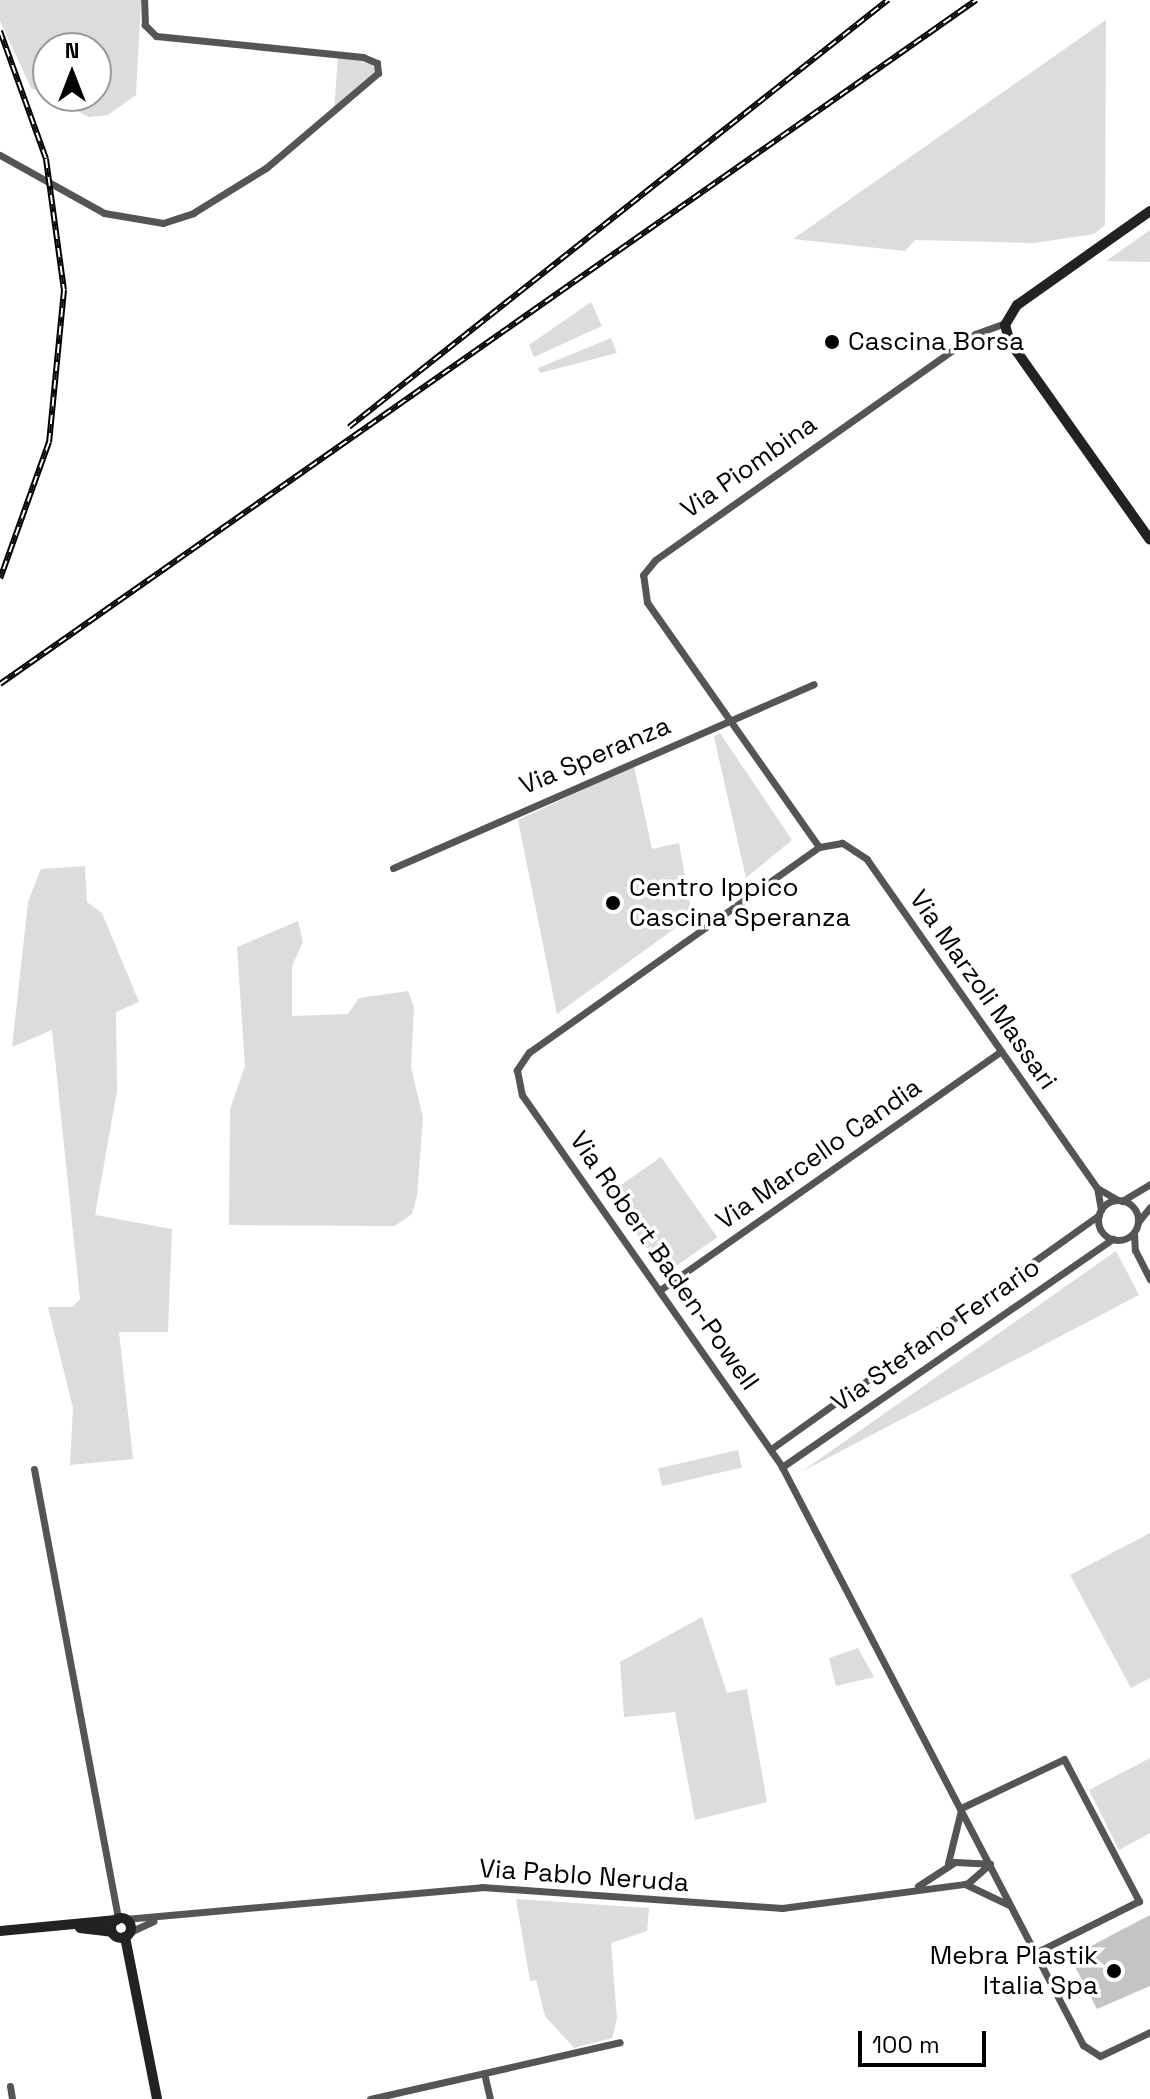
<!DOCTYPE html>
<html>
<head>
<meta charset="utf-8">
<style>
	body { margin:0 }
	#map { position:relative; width:1150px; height:2099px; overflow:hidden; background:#fff; font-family:"Space Grotesk",sans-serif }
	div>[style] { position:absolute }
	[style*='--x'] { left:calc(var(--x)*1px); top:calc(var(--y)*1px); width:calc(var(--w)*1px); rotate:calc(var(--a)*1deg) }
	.green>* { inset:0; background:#dcdcdc; transform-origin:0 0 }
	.building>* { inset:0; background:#c4c4c4 }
	.street>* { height:7px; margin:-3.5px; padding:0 3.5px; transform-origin:3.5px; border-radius:3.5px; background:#555 }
	.street>.ring { margin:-3.5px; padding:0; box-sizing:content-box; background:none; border:7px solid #555; border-radius:50% }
	.secondary>* { height:10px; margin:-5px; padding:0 5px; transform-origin:5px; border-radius:5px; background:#222 }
	.secondary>.ring { margin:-5px; padding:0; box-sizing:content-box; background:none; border:10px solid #222; border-radius:50% }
	.rail>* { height:6px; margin-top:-3px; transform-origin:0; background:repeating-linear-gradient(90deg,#fff 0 9px,#000 0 18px); box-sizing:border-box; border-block:2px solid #000 }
	.dots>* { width:22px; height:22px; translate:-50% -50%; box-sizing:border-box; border:4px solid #fff; border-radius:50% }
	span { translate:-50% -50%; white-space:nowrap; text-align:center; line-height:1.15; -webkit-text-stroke:7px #fff; paint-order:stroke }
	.poi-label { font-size:26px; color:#000 }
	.left { translate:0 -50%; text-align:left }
	.right { translate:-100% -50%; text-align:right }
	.street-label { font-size:26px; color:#000 }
	.north { position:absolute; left:32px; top:32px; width:80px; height:80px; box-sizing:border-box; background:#fff; border:2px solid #999; border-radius:50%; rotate:0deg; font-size:22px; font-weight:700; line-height:32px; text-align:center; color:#000 }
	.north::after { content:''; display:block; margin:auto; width:28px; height:36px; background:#000; clip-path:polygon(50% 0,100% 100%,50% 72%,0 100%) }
	.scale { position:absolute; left:858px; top:2031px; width:128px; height:36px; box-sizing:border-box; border:4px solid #000; border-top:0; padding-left:10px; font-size:24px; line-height:28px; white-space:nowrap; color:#000; -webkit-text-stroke:6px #fff; paint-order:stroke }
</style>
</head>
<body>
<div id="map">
	<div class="green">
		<div style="clip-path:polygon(evenodd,0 0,141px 0,136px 95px,108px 115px,89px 117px,31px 88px,0 21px,0 0,48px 48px,96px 48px,96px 96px,48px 96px,48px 48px)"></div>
		<div style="clip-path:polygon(1106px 20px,1105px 225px,1094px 234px,1035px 243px,915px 240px,905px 251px,793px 239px)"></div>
		<div style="clip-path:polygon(338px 54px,367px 59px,376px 69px,362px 91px,334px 112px)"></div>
		<div style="clip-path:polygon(1150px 230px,1150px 262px,1106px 261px)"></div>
		<div style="clip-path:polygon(591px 302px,602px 326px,534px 357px,529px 345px)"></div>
		<div style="clip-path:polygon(611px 338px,617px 353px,540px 373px,538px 368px)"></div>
		<div style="clip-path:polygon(720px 733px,792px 840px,746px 878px,714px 737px)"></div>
		<div style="clip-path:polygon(634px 766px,652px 849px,679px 843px,692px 916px,557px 1014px,518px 820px)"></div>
		<div style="clip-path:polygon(85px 866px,87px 902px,102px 913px,139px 1002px,116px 1012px,117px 1091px,95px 1215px,172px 1229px,168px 1332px,119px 1332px,133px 1459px,70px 1465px,73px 1408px,48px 1307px,72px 1307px,80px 1299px,52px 1030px,12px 1047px,28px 902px,41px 869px)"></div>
		<div style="clip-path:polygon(298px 921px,303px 942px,292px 966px,292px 1016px,348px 1014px,359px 998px,408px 991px,414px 1007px,411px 1067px,423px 1118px,417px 1196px,412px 1214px,395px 1226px,229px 1225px,230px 1109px,245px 1066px,237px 947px)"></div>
		<div style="left:661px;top:1157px;width:98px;height:64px;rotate:55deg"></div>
		<div style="clip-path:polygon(1116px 1251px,1139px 1295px,801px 1472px)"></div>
		<div style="left:738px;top:1450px;width:18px;height:82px;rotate:77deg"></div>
		<div style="clip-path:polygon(1150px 1533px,1150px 1678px,1131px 1688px,1070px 1575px)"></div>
		<div style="clip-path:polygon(702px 1617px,727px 1693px,747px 1689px,767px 1802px,695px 1820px,675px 1712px,624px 1717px,620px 1662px)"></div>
		<div style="clip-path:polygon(858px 1648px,874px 1677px,836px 1686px,829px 1658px)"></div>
		<div style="clip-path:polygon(1150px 1758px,1150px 1833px,1119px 1850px,1089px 1790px)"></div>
		<div style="clip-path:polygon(516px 1899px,649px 1908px,647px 1931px,611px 1943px,617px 2019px,612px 2038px,574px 2048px,545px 2016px,536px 1980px,530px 1981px)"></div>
	</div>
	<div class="building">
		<div style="clip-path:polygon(1150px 1915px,1150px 1986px,1097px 2009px,1070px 1957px)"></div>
	</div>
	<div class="street">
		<div style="--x:0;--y:155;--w:119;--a:29.1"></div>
		<div style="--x:104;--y:213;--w:60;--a:9.6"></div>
		<div style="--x:163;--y:223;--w:32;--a:-18"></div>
		<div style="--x:193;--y:213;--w:86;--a:-31.7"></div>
		<div style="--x:266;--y:168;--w:147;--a:-40.3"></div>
		<div style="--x:378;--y:73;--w:10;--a:-96"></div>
		<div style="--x:377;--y:63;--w:15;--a:-157"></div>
		<div style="--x:363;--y:57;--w:208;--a:-174.2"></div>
		<div style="--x:156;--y:36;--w:16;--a:-135"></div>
		<div style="--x:145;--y:25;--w:25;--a:-92"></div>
		<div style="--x:819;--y:847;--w:299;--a:-125.1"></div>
		<div style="--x:647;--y:602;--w:27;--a:-98"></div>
		<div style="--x:643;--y:575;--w:19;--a:-51"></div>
		<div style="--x:655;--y:560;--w:392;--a:-35.2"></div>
		<div style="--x:975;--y:334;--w:33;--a:-20"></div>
		<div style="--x:393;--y:868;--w:459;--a:-23.6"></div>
		<div style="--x:1097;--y:1188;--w:24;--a:30"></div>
		<div class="ring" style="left:1098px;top:1200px;width:33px;height:33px"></div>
		<div style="--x:1122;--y:1201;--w:33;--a:-31"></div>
		<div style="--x:1101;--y:1210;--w:22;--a:-100"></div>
		<div style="--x:1097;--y:1188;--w:401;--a:-125"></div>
		<div style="--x:867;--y:859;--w:30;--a:-147"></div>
		<div style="--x:842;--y:843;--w:23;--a:170"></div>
		<div style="--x:819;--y:847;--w:355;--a:144.7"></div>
		<div style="--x:529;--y:1052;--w:22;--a:124"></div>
		<div style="--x:517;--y:1070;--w:25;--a:79"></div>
		<div style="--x:522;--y:1095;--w:454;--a:55"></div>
		<div style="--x:782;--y:1467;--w:652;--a:62.49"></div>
		<div style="--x:1083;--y:2045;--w:20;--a:33"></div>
		<div style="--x:1100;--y:2056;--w:55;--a:-25.6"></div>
		<div style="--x:1138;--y:1222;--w:19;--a:-51"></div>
		<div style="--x:1134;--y:1233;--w:17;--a:87"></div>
		<div style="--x:1135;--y:1250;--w:33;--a:63"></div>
		<div style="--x:660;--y:1290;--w:416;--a:-35"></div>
		<div style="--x:771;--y:1449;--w:403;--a:-35.5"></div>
		<div style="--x:782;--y:1467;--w:402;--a:-34.6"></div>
		<div style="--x:34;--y:1469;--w:458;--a:79.4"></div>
		<div style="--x:961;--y:1808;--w:114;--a:-25.4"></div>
		<div style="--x:1064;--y:1759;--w:161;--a:62.2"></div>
		<div style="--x:1139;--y:1901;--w:116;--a:153.4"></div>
		<div style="--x:948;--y:1863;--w:55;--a:-76.2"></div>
		<div style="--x:968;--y:1883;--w:29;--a:-41"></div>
		<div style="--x:918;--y:1886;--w:44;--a:-33"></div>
		<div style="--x:955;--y:1862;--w:35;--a:3"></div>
		<div style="--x:125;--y:1919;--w:358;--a:-5.1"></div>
		<div style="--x:482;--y:1887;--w:301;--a:4"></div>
		<div style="--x:782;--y:1908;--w:185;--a:-7.5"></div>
		<div style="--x:965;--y:1884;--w:49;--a:25.5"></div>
		<div style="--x:130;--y:1932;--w:26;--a:-25"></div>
		<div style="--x:484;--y:2073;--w:27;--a:77"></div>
		<div style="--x:10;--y:2086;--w:13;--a:81"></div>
		<div style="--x:370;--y:2099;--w:256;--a:-12.8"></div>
	</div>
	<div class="secondary">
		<div style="--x:1150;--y:211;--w:163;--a:144.7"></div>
		<div style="--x:1017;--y:305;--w:23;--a:121"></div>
		<div style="--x:1005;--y:325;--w:18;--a:74"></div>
		<div style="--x:1010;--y:342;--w:242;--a:54.7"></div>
		<div class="ring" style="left:111px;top:1918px;width:10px;height:10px"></div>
		<div style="--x:80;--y:1928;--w:32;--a:7"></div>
		<div style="--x:0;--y:1931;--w:117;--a:-5.4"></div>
		<div style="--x:125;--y:1937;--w:165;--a:78.8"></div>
	</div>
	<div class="rail">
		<div style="--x:0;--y:31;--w:136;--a:70.2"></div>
		<div style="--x:46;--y:159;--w:132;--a:82.2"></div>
		<div style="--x:64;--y:290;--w:153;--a:95.6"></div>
		<div style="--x:49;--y:442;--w:145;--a:109.7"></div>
		<div style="--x:349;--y:427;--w:688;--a:-38.39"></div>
		<div style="--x:0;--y:684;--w:1192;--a:-35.02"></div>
	</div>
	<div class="dots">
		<div style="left:832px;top:342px;background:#000"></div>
		<div style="left:613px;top:903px;background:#000"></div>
		<div style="left:1114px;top:1971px;background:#000"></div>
	</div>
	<div class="poi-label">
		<span class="left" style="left:848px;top:342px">Cascina Borsa</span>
		<span class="left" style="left:629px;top:903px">Centro Ippico<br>Cascina Speranza</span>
		<span class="right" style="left:1098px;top:1971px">Mebra Plastik<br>Italia Spa</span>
	</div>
	<div class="street-label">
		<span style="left:749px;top:467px;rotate:-35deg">Via Piombina</span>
		<span style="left:595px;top:756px;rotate:-23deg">Via Speranza</span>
		<span style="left:983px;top:990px;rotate:55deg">Via Marzoli Massari</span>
		<span style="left:819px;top:1154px;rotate:-35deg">Via Marcello Candia</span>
		<span style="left:664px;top:1261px;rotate:55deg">Via Robert Baden-Powell</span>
		<span style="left:936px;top:1335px;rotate:-35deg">Via Stefano Ferrario</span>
		<span style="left:584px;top:1876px;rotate:4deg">Via Pablo Neruda</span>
	</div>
	<div class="north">N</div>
	<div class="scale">100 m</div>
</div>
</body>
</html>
